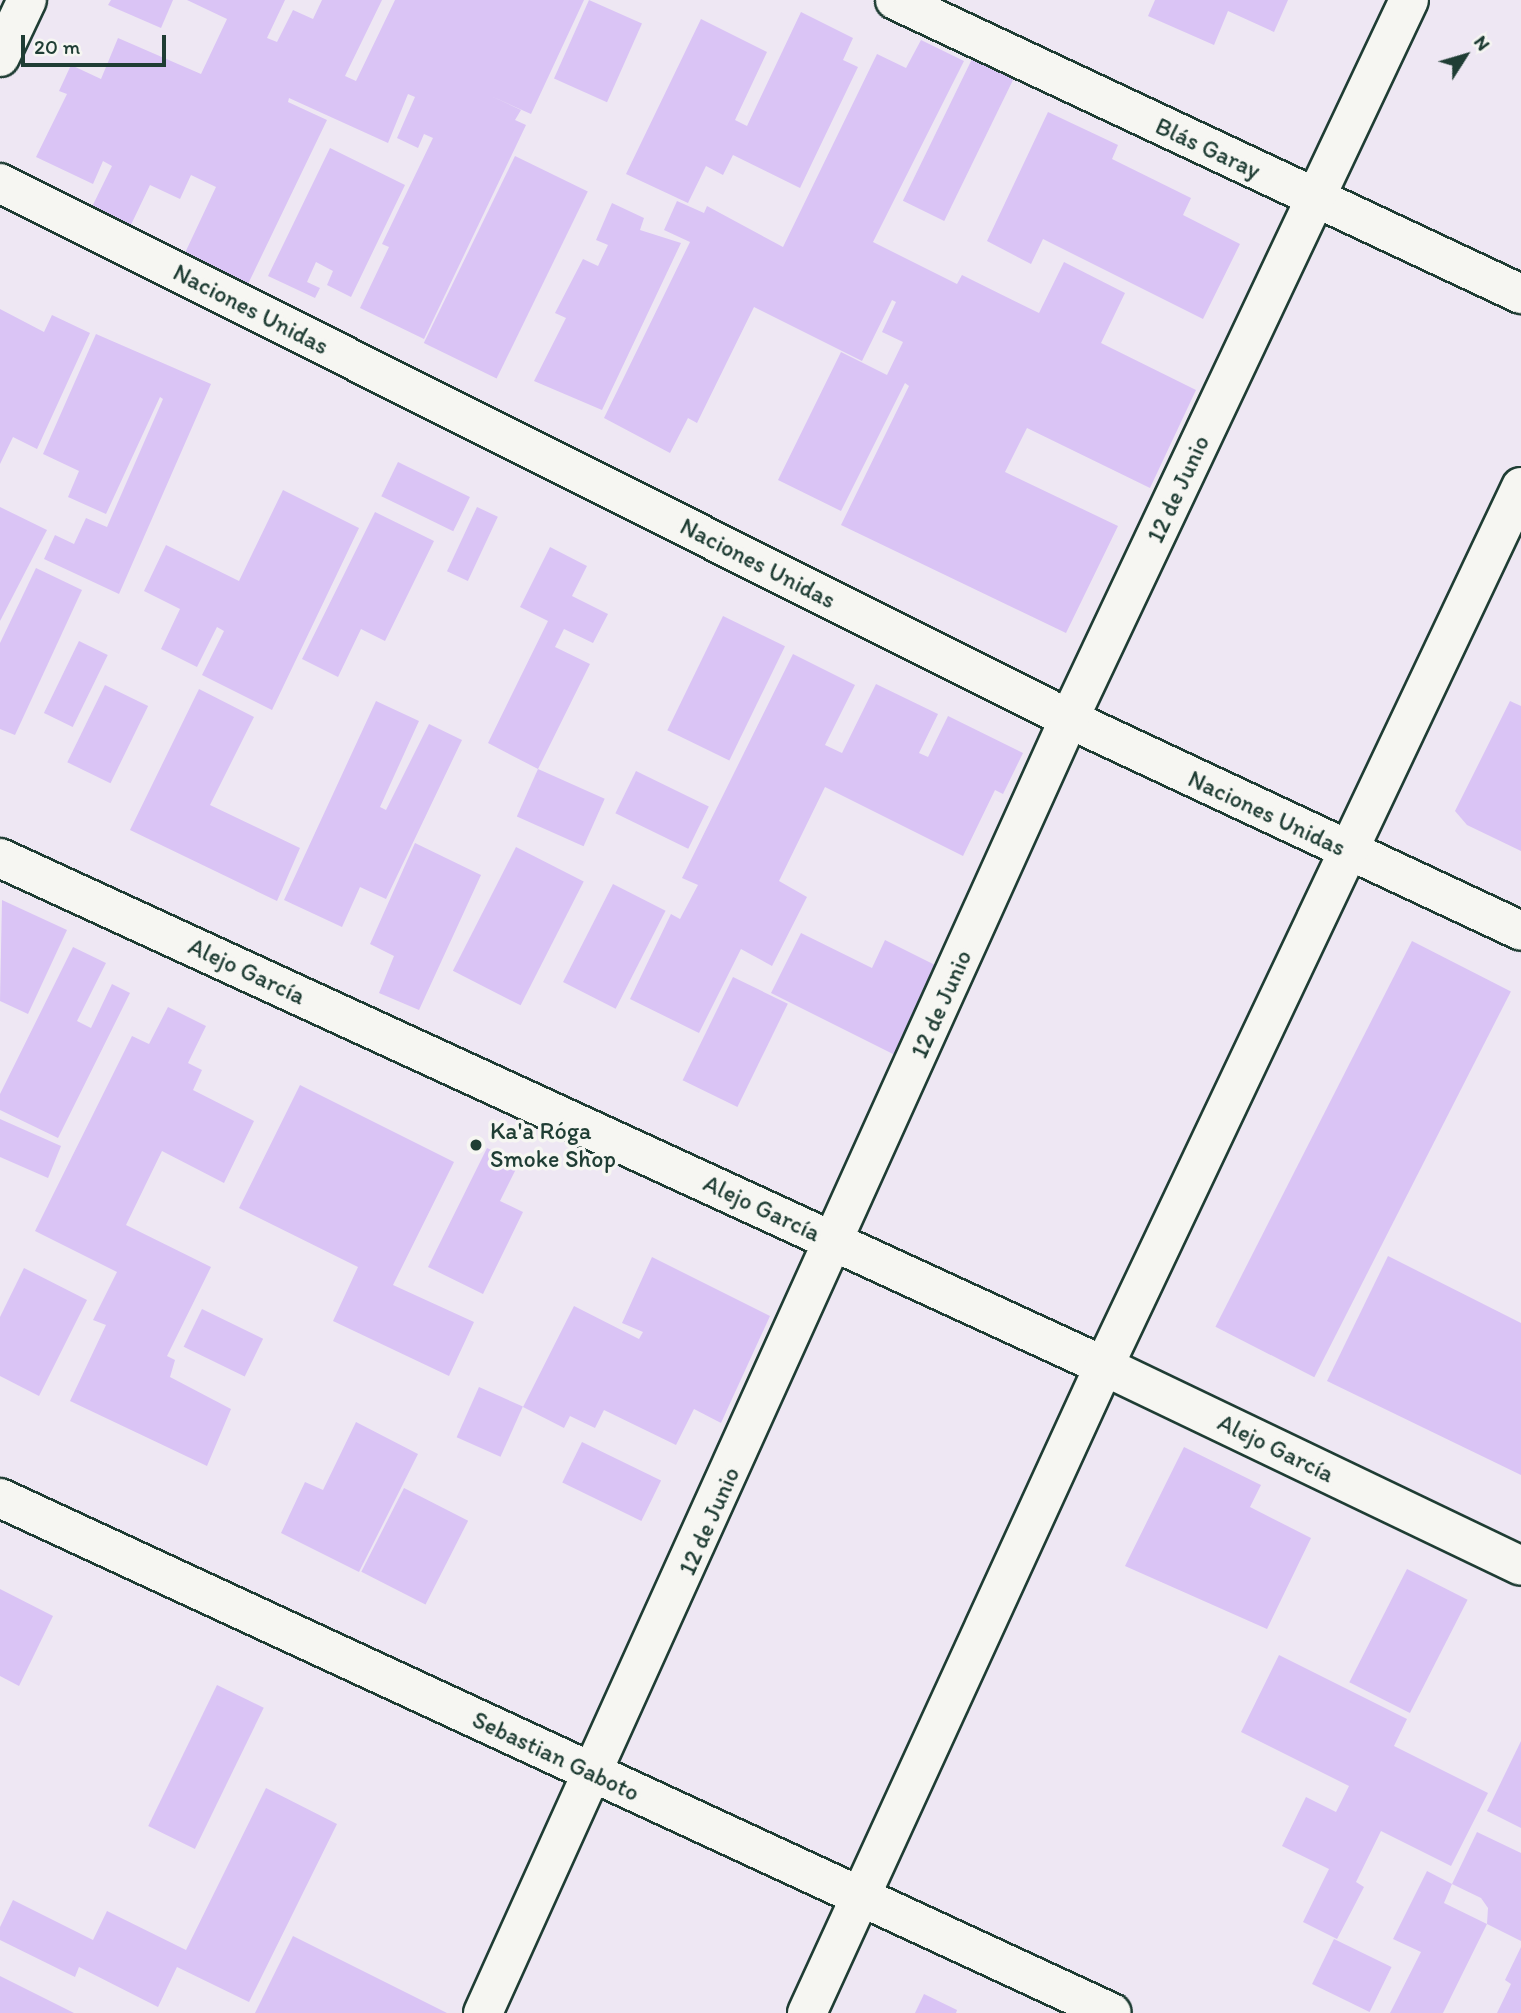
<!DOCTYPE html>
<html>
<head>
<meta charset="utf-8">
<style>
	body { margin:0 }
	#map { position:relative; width:1521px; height:2013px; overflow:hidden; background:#eee7f3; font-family:Itim,sans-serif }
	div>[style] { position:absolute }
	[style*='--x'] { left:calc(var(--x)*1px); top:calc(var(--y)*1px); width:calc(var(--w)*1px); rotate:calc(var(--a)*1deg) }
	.building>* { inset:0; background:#dac4f5; transform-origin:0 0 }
	.roads { filter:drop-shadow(2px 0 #1f3d34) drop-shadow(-2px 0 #1f3d34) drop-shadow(0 2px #1f3d34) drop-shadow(0 -2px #1f3d34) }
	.minor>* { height:38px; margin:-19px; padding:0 19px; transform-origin:19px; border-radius:19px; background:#f6f6f2 }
	.dots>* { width:19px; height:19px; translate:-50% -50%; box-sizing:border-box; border:4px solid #f6f6f2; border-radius:50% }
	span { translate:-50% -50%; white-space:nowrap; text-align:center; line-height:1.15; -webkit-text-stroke:7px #f6f6f2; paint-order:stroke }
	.street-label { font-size:24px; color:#1f3d34 }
	.poi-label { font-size:24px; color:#1f3d34 }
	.left { translate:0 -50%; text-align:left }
	.north { position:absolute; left:1430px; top:21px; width:70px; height:70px; -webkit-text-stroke:5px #f6f6f2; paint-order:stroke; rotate:53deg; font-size:19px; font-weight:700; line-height:28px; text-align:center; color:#1f3d34 }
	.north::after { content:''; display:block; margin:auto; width:24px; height:32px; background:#1f3d34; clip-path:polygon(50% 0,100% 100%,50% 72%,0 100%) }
	.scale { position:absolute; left:21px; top:35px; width:145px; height:32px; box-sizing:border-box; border:4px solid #1f3d34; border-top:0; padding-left:9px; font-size:21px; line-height:24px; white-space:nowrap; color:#1f3d34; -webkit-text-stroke:5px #f6f6f2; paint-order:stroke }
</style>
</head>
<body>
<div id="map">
	<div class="building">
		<div style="clip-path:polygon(111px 0,173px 0,161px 28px,108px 5px)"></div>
		<div style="clip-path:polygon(187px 0,285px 0,267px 38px,277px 42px,293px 10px,313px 19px,322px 0,382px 0,345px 76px,356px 81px,395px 0,584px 0,531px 114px,491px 96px,521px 110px,515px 120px,526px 125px,424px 339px,360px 308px,389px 247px,382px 244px,433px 138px,424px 134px,418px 148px,397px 138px,415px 97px,408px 94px,388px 143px,289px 98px,288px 102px,327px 120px,248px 284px,184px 255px,216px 187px,191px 175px,180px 199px,150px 185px,128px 231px,89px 213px,112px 166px,103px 161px,93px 184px,36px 157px,67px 94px,59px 91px,71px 65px,101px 79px,118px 38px,201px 74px,227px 19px)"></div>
		<div style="left:589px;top:0;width:58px;height:86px;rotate:24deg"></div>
		<div style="clip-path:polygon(1155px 0,1288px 0,1274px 32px,1228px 11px,1214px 45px,1148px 16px)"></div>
		<div style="clip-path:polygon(801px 12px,853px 38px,843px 60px,858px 67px,800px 188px,733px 155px,723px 175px,706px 166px,688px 203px,626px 174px,701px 19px,767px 52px,735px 120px,747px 126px)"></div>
		<div style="clip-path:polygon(921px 40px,964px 61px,873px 242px,957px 284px,962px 275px,1039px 313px,1064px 262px,1125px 293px,1101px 343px,1196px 390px,1150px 488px,1027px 428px,1005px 472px,1118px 526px,1066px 633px,841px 525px,909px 386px,905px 383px,841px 511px,778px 480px,841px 352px,887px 375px,903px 342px,882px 332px,896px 302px,892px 300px,862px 361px,754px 307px,697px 423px,688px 418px,670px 453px,604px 418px,690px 242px,664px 230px,677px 201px,704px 213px,707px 206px,783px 247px,877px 54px,906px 68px)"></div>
		<div style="left:973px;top:57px;width:46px;height:160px;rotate:26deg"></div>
		<div style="clip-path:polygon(1048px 112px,1118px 145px,1112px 159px,1191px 198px,1183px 215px,1240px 244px,1203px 319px,1043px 239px,1031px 264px,987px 241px)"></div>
		<div style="clip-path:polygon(330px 148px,405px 185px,351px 297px,327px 285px,333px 271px,316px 262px,307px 282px,320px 288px,315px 298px,268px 276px)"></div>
		<div style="left:515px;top:156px;width:81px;height:208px;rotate:26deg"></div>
		<div style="clip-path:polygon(612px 203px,644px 218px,640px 230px,681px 243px,602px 410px,534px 381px,566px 318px,555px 313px,583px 259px,598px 266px,608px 245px,596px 240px)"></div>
		<div style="clip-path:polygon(0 309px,44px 332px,52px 315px,90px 333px,37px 449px,13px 437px,0 464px)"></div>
		<div style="clip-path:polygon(96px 334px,211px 384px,119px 594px,44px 559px,55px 535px,74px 544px,86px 518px,107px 527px,163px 399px,160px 397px,106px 514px,68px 497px,79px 471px,43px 454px)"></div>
		<div style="left:398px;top:462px;width:80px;height:38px;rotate:26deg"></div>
		<div style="clip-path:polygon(283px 490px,359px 528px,272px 710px,202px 675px,224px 631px,217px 627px,197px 667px,161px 649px,180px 609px,144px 591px,166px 545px,239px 581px)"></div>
		<div style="clip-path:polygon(0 507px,47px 530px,0 621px)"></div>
		<div style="left:477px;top:507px;width:23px;height:71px;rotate:25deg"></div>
		<div style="clip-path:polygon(375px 512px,434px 541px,385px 641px,361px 629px,338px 677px,302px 659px)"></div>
		<div style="clip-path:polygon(550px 547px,587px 566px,572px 596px,608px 614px,593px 643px,564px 629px,555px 647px,590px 664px,538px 769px,488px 743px,548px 621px,520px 607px)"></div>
		<div style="clip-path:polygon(36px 568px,82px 590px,15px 735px,0 729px,0 643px)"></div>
		<div style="left:723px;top:616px;width:69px;height:127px;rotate:26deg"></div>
		<div style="left:79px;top:641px;width:32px;height:80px;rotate:26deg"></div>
		<div style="clip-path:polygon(793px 654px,855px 685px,825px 745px,842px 753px,876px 684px,938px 714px,919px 753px,928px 757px,948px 716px,1023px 753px,1003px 794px,995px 790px,963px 856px,825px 787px,779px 881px,807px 897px,772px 966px,741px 949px,699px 1033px,630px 999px,671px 914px,680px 919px,698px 885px,682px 878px)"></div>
		<div style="left:105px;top:685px;width:48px;height:86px;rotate:26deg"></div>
		<div style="clip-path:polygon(199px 689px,254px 717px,210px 805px,300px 848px,277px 901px,130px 830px)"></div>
		<div style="clip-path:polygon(376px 701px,419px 721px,380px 807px,386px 810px,429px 724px,462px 740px,386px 899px,360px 887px,342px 927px,284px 900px)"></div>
		<div style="clip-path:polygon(1510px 701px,1521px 706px,1521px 851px,1467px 825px,1455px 811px)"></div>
		<div style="left:538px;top:769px;width:73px;height:52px;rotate:24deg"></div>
		<div style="left:636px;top:771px;width:81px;height:47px;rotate:26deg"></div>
		<div style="clip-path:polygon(415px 843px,481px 875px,419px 1010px,379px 993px,394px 956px,370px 944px)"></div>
		<div style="left:516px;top:847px;width:76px;height:139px;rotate:27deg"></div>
		<div style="left:613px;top:884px;width:59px;height:110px;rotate:27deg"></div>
		<div style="clip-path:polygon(2px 900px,67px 930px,28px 1014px,0 1001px)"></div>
		<div style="clip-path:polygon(801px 933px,872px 968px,885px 940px,943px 969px,899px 1057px,771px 993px)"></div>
		<div style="left:1412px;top:941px;width:111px;height:433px;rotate:27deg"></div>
		<div style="clip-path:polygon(73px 947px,106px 963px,77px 1021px,91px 1028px,112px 984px,130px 993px,58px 1138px,0 1110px,0 1094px)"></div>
		<div style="left:733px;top:977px;width:61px;height:115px;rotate:26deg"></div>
		<div style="clip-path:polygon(168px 1007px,206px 1026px,188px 1063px,202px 1070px,193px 1090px,254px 1121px,224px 1183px,162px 1151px,126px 1225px,211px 1267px,167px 1356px,175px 1360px,170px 1377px,231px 1409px,207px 1466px,70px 1401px,106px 1325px,93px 1320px,117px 1272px,35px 1231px,132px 1036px,149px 1044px)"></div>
		<div style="clip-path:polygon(300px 1085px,454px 1162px,393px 1285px,474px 1322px,449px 1376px,333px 1321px,358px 1267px,239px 1208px)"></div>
		<div style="clip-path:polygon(0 1119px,61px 1146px,48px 1178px,0 1157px)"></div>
		<div style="clip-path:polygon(487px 1148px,519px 1163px,500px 1201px,523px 1212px,483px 1294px,428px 1267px)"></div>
		<div style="clip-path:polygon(1388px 1256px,1521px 1323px,1521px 1475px,1327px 1381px)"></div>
		<div style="clip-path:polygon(652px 1257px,770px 1316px,721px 1423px,694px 1409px,676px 1445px,604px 1410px,595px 1428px,570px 1416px,564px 1428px,523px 1407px,574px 1306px,639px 1339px,643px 1332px,622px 1323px)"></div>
		<div style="clip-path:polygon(24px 1268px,87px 1300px,39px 1396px,0 1376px,0 1317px)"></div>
		<div style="left:202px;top:1309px;width:68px;height:42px;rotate:26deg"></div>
		<div style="left:479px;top:1387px;width:48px;height:55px;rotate:24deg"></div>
		<div style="clip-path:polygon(356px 1422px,418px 1454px,359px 1572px,281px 1533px,305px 1482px,323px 1490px)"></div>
		<div style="left:582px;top:1442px;width:88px;height:45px;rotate:26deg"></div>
		<div style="clip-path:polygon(1184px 1447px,1261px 1485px,1250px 1507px,1311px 1538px,1267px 1629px,1125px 1566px)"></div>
		<div style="left:404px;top:1488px;width:72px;height:94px;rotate:27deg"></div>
		<div style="left:1407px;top:1569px;width:68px;height:127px;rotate:27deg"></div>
		<div style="clip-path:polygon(0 1589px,53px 1616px,19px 1686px,0 1676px)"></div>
		<div style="clip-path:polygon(1279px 1655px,1407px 1719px,1394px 1746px,1488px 1793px,1451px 1866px,1381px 1831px,1356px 1882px,1364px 1887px,1337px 1939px,1303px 1922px,1329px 1869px,1282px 1846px,1306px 1797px,1336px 1812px,1349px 1786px,1241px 1732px)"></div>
		<div style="left:217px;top:1685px;width:52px;height:157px;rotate:26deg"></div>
		<div style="clip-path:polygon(1521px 1741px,1521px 1828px,1487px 1811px)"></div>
		<div style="clip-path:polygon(266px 1788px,337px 1824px,249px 2002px,177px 1967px,158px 2007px,79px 1967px,75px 1977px,0 1940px,0 1927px,13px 1900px,93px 1940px,107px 1911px,186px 1950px)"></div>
		<div style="clip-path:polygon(1477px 1832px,1521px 1853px,1521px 1941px,1487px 1924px,1488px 1908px,1481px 1898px,1452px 1884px)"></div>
		<div style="clip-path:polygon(1427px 1871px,1452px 1884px,1444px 1903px,1487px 1924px,1443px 2013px,1390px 2013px,1421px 1952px,1393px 1939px)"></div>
		<div style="clip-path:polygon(293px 1936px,447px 2013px,255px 2013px)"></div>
		<div style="left:1334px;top:1939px;width:64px;height:50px;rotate:26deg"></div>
		<div style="clip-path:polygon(1521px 1947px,1521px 2013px,1497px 2013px,1511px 1984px,1505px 1980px)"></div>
		<div style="clip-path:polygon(0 1976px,74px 2013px,0 2013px)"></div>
		<div style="clip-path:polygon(924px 1994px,957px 2010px,956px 2013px,915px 2013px)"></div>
	</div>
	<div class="roads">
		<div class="minor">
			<div style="--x:895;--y:0;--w:692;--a:25.16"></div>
			<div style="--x:0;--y:57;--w:63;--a:-64.7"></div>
			<div style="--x:0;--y:183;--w:1196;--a:26.63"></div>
			<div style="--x:1069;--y:719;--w:499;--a:25.1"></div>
			<div style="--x:0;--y:858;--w:1215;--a:24.71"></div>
			<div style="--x:1104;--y:1366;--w:462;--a:25.6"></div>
			<div style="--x:0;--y:1498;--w:1225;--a:24.85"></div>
			<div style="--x:483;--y:2013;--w:1421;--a:-65.64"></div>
			<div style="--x:1069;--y:719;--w:795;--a:-64.69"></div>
			<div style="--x:807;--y:2013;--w:712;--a:-65.34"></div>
			<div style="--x:1104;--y:1366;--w:973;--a:-64.62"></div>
		</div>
	</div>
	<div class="dots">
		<div style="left:476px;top:1145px;background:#1f3d34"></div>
	</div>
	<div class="street-label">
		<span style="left:1208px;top:148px;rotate:25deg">Blás Garay</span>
		<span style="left:251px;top:309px;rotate:27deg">Naciones Unidas</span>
		<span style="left:1178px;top:489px;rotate:-65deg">12 de Junio</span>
		<span style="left:758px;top:563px;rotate:27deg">Naciones Unidas</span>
		<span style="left:1267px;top:813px;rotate:25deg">Naciones Unidas</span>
		<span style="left:247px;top:971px;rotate:25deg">Alejo García</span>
		<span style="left:941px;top:1004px;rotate:-66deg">12 de Junio</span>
		<span style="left:762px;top:1208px;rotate:25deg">Alejo García</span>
		<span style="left:1276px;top:1448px;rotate:26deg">Alejo García</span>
		<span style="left:709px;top:1521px;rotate:-66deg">12 de Junio</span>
		<span style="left:556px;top:1756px;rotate:25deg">Sebastian Gaboto</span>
	</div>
	<div class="poi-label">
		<span class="left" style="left:490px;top:1145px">Ka'a Róga<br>Smoke Shop</span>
	</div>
	<div class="north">N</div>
	<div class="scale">20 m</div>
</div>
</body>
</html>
